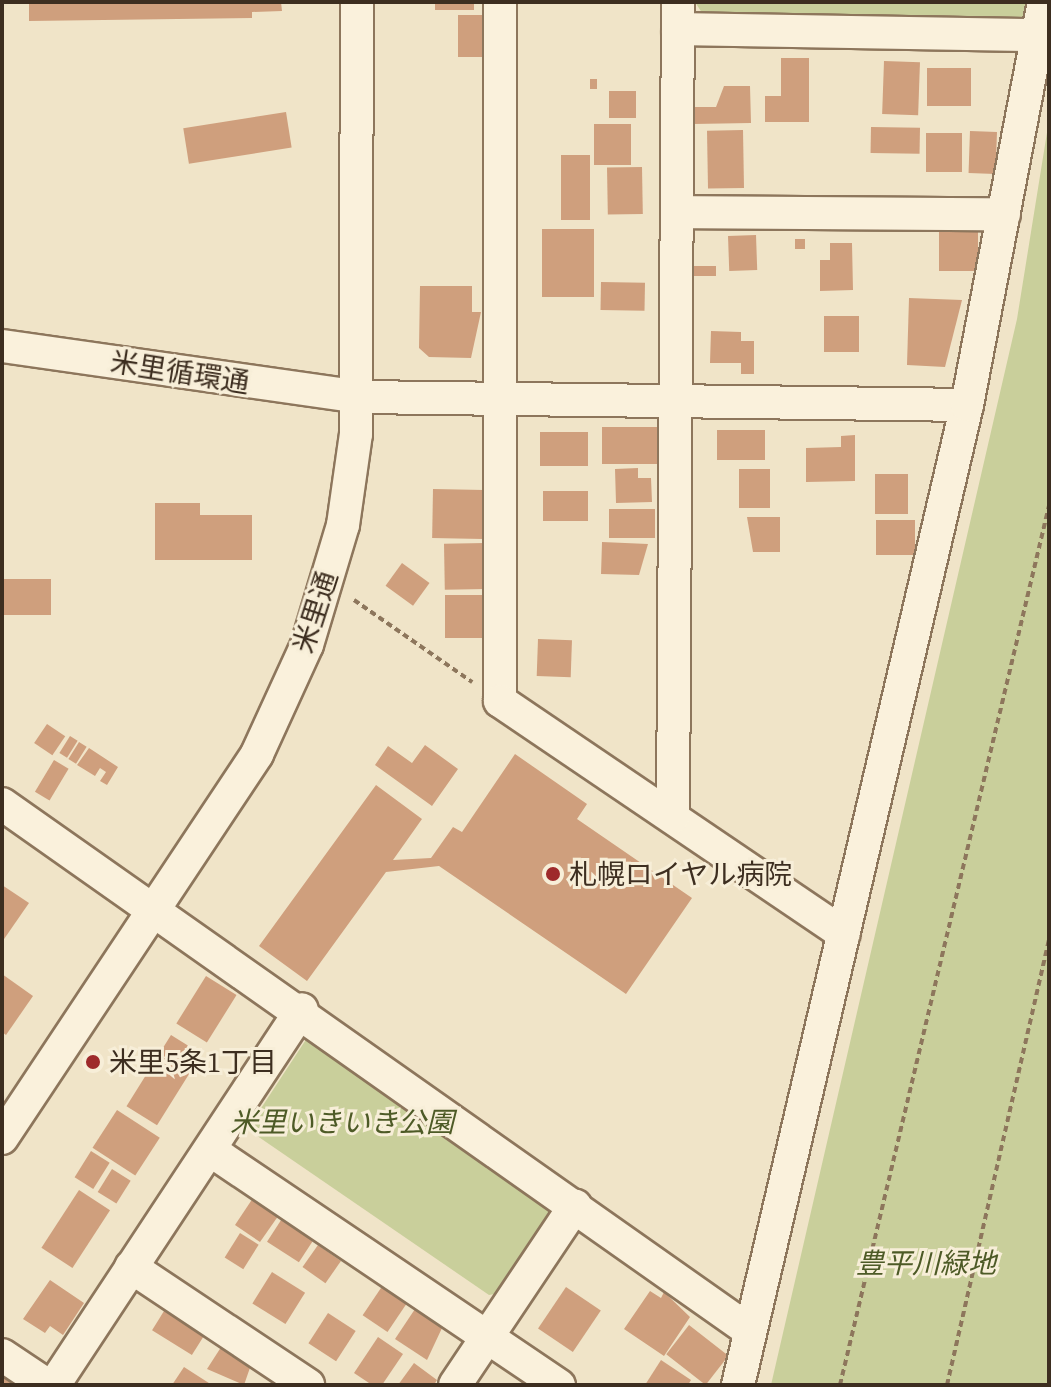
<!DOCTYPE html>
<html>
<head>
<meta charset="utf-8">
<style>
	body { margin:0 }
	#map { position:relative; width:1051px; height:1387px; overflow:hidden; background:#f0e4c8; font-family:"Source Serif 4","Noto Sans JP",serif }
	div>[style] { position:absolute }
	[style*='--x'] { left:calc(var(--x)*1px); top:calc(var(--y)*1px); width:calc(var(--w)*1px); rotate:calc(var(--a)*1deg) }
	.green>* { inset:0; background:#c9cf9b }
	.building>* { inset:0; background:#cf9f7d; transform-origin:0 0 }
	.path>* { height:4px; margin-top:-2px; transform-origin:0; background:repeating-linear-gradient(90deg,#8d765c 0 6px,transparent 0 10px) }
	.roads { filter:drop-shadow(2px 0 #8d765c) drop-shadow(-2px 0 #8d765c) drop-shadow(0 2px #8d765c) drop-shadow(0 -2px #8d765c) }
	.minor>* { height:32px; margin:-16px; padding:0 16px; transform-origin:16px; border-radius:16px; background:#faf1dc }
	.dots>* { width:22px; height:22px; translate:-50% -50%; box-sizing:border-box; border:4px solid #f7eed8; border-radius:50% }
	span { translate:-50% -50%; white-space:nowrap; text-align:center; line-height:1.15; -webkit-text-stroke:6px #f7eed8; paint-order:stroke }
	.street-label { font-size:28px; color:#3d2e20 }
	.poi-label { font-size:28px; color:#3d2e20 }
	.left { translate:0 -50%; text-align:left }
	.park-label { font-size:28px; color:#4d5a26; font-style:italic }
	.frame { position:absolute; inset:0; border:4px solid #3d2e20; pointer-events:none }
</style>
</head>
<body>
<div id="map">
	<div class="green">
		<div style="clip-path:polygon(695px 2px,1031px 2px,1021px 19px,704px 16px)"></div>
		<div style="clip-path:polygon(1049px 120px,1049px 1385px,771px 1385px,1017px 319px)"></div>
		<div style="clip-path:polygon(309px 1035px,558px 1210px,500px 1293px,489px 1295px,253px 1133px,250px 1125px)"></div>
	</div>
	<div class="building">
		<div style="clip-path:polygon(29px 2px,281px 2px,282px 11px,252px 12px,252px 18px,29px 21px)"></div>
		<div style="left:435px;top:2px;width:39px;height:8px"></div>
		<div style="left:458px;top:15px;width:25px;height:42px"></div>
		<div style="clip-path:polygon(781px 58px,809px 58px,809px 122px,765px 122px,765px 96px,781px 96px)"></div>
		<div style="left:884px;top:61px;width:36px;height:53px;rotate:2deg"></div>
		<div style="left:927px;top:68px;width:44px;height:38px"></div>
		<div style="left:590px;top:79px;width:7px;height:10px"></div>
		<div style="clip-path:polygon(724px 86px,750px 86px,751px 123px,693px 124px,693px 107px,716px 107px)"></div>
		<div style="left:609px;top:91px;width:27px;height:27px"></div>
		<div style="left:286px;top:112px;width:36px;height:104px;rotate:81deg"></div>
		<div style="left:594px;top:124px;width:37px;height:41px"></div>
		<div style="left:871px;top:127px;width:49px;height:26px;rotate:1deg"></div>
		<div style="left:743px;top:130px;width:58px;height:36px;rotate:89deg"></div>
		<div style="left:970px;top:131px;width:27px;height:42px;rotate:2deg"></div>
		<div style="left:926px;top:133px;width:36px;height:39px"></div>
		<div style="left:561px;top:155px;width:29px;height:65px"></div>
		<div style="left:642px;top:167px;width:47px;height:35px;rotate:89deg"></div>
		<div style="left:542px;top:229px;width:52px;height:68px"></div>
		<div style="left:978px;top:229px;width:42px;height:39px;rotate:90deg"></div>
		<div style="left:756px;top:235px;width:35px;height:28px;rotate:88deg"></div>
		<div style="left:795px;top:239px;width:10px;height:10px"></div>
		<div style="clip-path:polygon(830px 243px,852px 243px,853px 290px,820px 291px,820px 260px,830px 260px)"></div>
		<div style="left:694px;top:266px;width:22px;height:10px"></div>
		<div style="left:601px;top:282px;width:44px;height:28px;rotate:1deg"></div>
		<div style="clip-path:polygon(420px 286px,472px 286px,472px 312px,481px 312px,471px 358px,429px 357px,419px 348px)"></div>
		<div style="clip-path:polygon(909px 298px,962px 300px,945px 367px,907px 365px)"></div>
		<div style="left:859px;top:316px;width:36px;height:35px;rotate:90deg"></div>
		<div style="clip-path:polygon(711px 331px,741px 332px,741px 341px,754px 341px,754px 374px,741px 374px,741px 363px,710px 363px)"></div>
		<div style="left:602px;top:427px;width:55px;height:37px"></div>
		<div style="left:717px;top:430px;width:48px;height:30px"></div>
		<div style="left:540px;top:432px;width:48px;height:34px"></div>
		<div style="clip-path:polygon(855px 435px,855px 481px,806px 482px,806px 448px,841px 447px,841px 436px)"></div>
		<div style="clip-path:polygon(638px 468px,638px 478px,651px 478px,652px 502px,616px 503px,615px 469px)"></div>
		<div style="left:739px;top:469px;width:31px;height:39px"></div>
		<div style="left:875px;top:474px;width:33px;height:40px"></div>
		<div style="left:433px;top:489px;width:51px;height:49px;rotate:1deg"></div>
		<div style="left:588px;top:491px;width:30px;height:45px;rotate:90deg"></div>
		<div style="clip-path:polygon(155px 503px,200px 503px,200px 515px,252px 515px,252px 560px,155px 560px)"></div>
		<div style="left:655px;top:509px;width:29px;height:46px;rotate:90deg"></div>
		<div style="clip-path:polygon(747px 517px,780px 517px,780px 552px,753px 552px)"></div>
		<div style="left:915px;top:520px;width:35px;height:39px;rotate:90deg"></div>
		<div style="clip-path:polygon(602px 542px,648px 544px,639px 575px,601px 574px)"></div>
		<div style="left:485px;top:543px;width:46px;height:41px;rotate:89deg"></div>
		<div style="left:402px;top:563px;width:34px;height:28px;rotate:36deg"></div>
		<div style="left:2px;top:579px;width:49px;height:36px"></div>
		<div style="left:445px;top:595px;width:39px;height:43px"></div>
		<div style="left:538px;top:639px;width:34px;height:37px;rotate:2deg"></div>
		<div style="left:47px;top:724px;width:22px;height:23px;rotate:34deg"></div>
		<div style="left:70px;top:736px;width:9px;height:20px;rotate:32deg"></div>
		<div style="left:79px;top:742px;width:9px;height:20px;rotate:32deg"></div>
		<div style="clip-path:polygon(425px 745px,458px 769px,432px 806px,375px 765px,388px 746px,412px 763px)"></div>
		<div style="clip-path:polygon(89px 748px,118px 767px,107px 785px,100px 781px,106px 772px,100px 768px,95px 776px,77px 765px)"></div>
		<div style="clip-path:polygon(515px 754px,587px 804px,577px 819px,692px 898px,626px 994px,439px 866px,386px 872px,307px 981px,259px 946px,376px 785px,422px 819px,393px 860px,431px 858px,453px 827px,462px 832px)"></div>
		<div style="left:54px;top:760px;width:17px;height:37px;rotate:31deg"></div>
		<div style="clip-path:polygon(2px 885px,29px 903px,2px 942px)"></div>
		<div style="clip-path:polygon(2px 974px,33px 996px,6px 1035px,2px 1032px)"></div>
		<div style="left:206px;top:976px;width:36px;height:56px;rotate:32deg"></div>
		<div style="left:171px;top:1035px;width:36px;height:84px;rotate:32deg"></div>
		<div style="left:117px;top:1110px;width:51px;height:45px;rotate:33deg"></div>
		<div style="left:91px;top:1151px;width:22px;height:31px;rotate:32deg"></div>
		<div style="left:112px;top:1169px;width:22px;height:27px;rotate:32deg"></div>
		<div style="clip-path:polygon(259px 1189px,281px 1212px,260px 1242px,235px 1225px)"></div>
		<div style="left:79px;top:1190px;width:37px;height:69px;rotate:33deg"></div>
		<div style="left:285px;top:1214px;width:38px;height:33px;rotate:33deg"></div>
		<div style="left:240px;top:1233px;width:22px;height:29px;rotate:32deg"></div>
		<div style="left:318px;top:1245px;width:28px;height:27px;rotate:35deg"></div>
		<div style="left:272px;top:1272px;width:39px;height:37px;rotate:32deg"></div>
		<div style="clip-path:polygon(50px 1280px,84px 1303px,63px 1335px,50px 1326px,45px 1333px,23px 1319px)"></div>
		<div style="left:385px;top:1282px;width:30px;height:40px;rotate:34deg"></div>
		<div style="left:566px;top:1287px;width:42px;height:50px;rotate:34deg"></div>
		<div style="clip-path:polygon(650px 1291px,661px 1298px,664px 1292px,690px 1317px,664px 1356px,624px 1329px)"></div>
		<div style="left:169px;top:1303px;width:47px;height:32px;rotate:32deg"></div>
		<div style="clip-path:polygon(415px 1309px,442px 1328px,427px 1360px,395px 1339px)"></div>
		<div style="left:328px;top:1313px;width:33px;height:36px;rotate:33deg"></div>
		<div style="left:689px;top:1325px;width:50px;height:37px;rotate:38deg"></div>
		<div style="clip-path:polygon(378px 1337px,403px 1354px,382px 1385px,372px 1385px,354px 1373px)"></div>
		<div style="clip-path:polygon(225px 1341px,253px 1359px,244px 1385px,207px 1369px)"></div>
		<div style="clip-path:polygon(661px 1360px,691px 1380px,688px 1385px,645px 1385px)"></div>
		<div style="clip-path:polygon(414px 1363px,437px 1380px,434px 1385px,398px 1385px)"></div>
		<div style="clip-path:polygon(184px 1367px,212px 1385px,172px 1385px)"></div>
		<div style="clip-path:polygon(2px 1372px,21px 1385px,2px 1385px)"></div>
	</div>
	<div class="path">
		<div style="--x:354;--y:600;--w:144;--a:34.8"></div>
		<div style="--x:840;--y:1385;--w:904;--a:-76.63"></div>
		<div style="--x:947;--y:1385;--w:458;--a:-77.1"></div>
	</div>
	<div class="roads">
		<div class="minor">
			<div style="--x:500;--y:2;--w:699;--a:90"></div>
			<div style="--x:500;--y:701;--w:415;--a:34.1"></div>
			<div style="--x:678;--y:29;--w:360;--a:1"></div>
			<div style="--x:678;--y:212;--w:326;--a:0.4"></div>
			<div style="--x:2;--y:346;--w:361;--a:8.1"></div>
			<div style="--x:359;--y:397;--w:608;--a:0.75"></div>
			<div style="--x:2;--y:804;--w:915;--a:35.17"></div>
			<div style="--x:673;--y:817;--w:815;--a:-89.65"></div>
			<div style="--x:2;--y:1138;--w:461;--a:-56.4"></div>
			<div style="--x:257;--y:754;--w:120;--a:-65.4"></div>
			<div style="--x:307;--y:645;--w:125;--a:-73.3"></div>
			<div style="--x:343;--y:525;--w:92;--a:-81.9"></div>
			<div style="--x:356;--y:434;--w:432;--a:-89.9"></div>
			<div style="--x:210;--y:1150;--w:421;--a:34"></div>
			<div style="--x:131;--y:1267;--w:213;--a:33.7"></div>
			<div style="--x:2;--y:1355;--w:54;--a:33.7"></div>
			<div style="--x:54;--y:1385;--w:450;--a:-56.6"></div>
			<div style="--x:455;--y:1385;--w:216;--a:-56.2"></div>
			<div style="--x:738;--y:1385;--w:1006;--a:-76.85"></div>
			<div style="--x:967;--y:405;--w:410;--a:-79.2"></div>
		</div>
	</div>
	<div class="dots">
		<div style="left:553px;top:874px;background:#9e2a2b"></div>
		<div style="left:93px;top:1062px;background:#9e2a2b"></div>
	</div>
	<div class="street-label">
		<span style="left:180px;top:372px;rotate:9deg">米里循環通</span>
		<span style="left:315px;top:612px;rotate:-72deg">米里通</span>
	</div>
	<div class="poi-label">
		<span class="left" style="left:569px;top:874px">札幌ロイヤル病院</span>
		<span class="left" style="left:109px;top:1062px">米里5条1丁目</span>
	</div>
	<div class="park-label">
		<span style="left:342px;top:1122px">米里いきいき公園</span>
		<span style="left:926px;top:1263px">豊平川緑地</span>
	</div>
	<div class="frame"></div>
</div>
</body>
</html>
